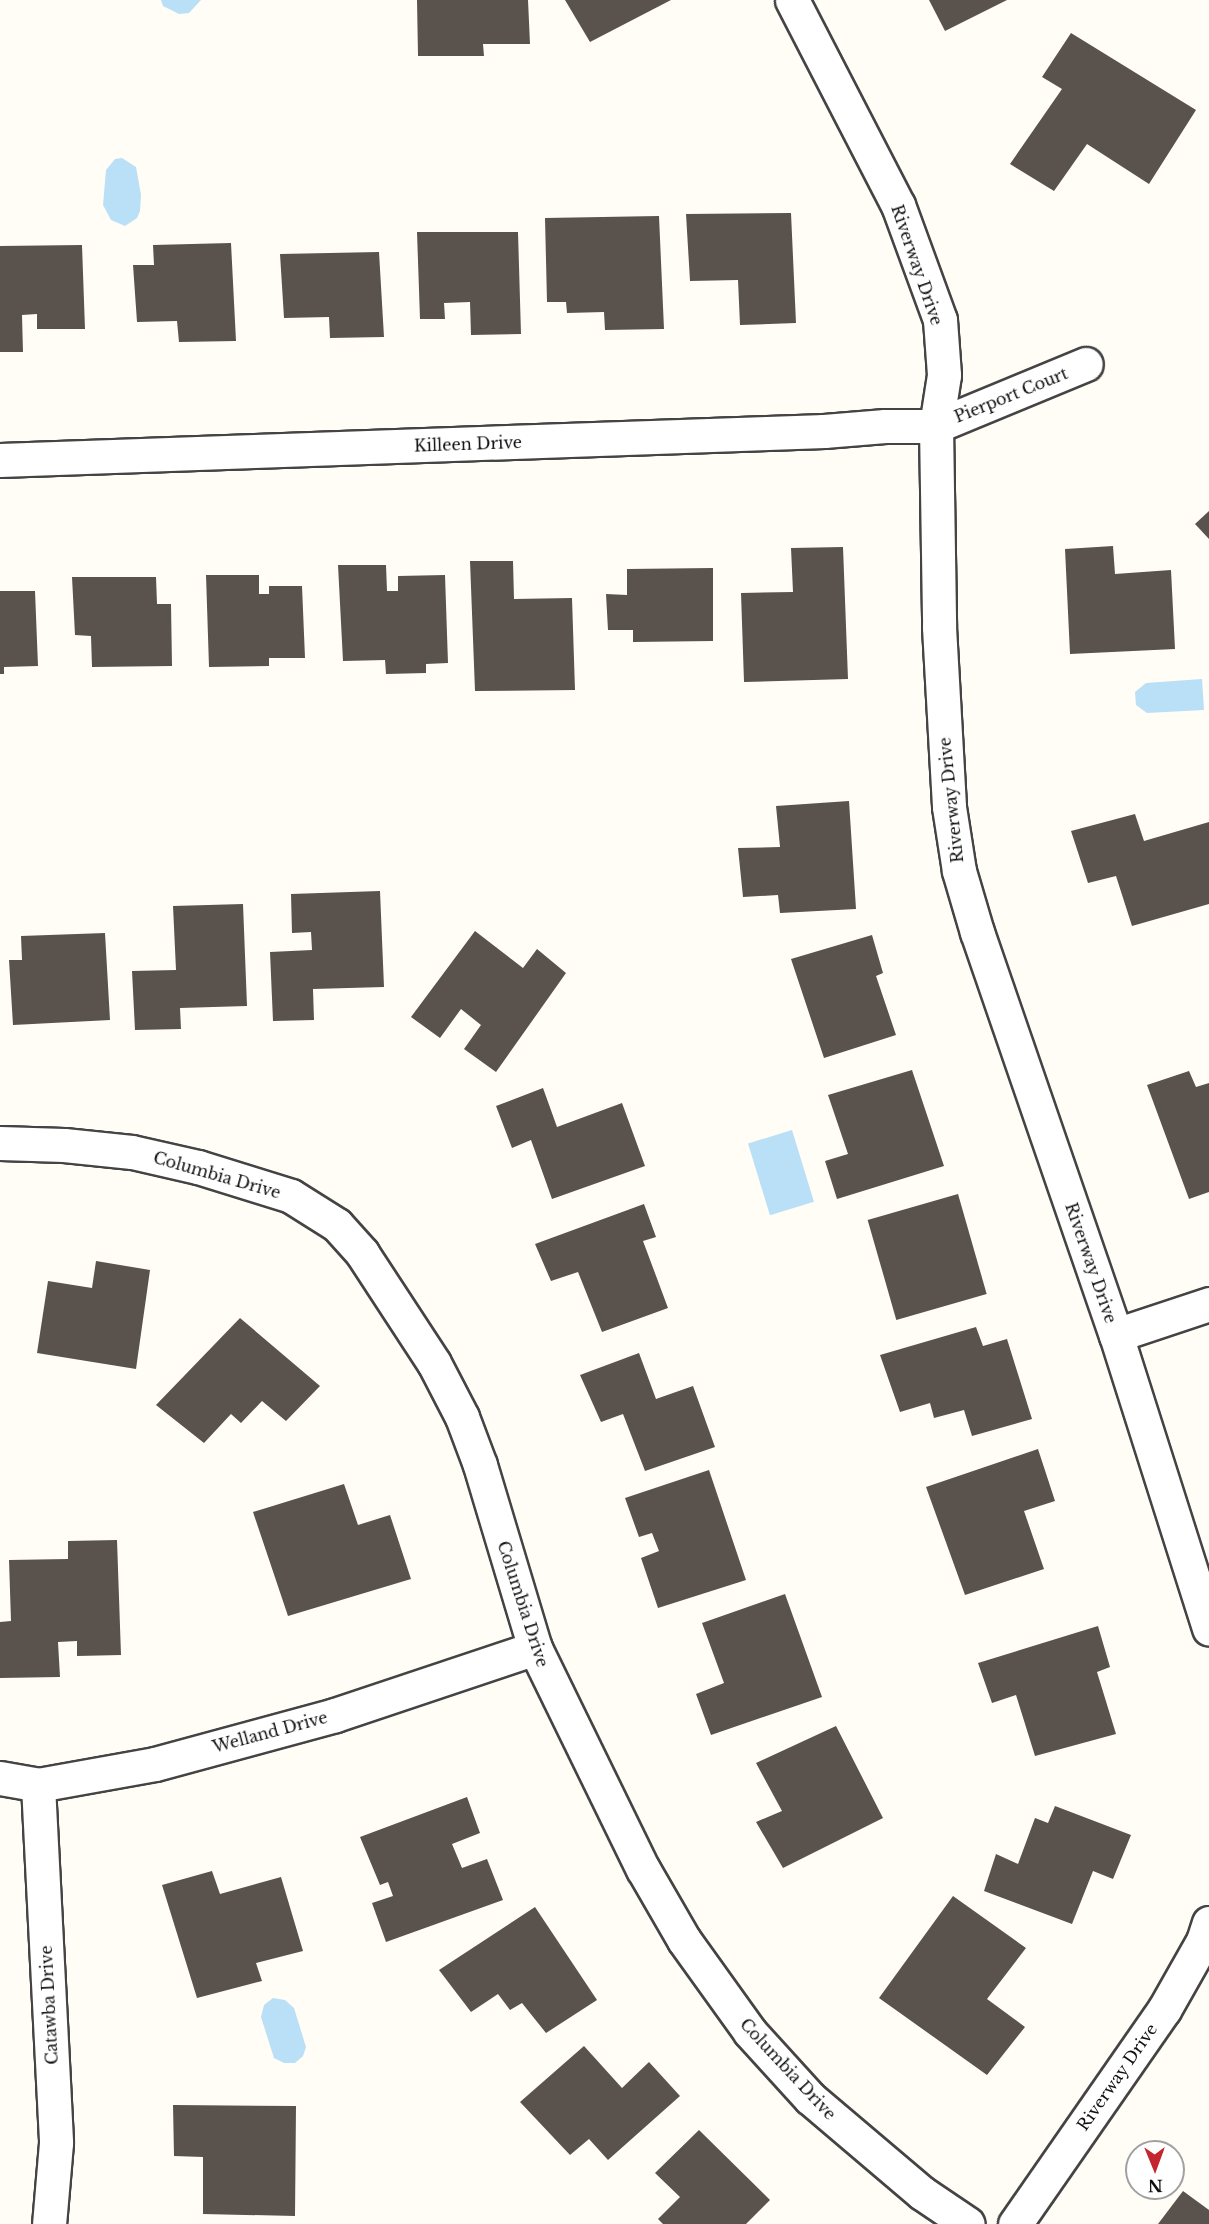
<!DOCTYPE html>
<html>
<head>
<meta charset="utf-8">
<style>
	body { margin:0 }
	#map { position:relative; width:1209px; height:2224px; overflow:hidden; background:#fffdf5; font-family:"Libre Baskerville",serif }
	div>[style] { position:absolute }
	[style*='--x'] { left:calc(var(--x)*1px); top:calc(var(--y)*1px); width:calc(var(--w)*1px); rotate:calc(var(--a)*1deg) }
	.water>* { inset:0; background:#b9e0f7; transform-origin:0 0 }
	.building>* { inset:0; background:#5a524d; transform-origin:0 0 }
	.roads { filter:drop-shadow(2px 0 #444) drop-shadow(-2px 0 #444) drop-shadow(0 2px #444) drop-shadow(0 -2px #444) }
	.minor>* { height:33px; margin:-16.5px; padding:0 16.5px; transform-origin:16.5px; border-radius:16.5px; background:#fff }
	span { translate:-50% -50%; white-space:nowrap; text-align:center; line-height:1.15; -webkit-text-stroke:6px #fff; paint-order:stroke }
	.street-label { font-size:16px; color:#111 }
	.north { position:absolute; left:1125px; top:2140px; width:60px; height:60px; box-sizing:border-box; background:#fff; border:2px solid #a0a0a0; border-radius:50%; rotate:179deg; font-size:16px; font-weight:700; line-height:24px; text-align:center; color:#111 }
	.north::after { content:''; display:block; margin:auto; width:21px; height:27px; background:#c4262e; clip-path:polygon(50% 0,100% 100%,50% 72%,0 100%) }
</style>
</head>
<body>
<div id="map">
	<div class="water">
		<div style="clip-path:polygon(161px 0,201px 0,189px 13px,179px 14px,163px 6px)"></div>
		<div style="clip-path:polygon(122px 158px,136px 167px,141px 195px,140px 211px,137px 218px,125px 226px,111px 220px,103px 205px,106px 170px,115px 159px)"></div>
		<div style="clip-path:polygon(1202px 679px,1204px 710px,1147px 713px,1136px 705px,1135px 692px,1146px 683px)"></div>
		<div style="left:792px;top:1130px;width:75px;height:46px;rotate:73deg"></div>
		<div style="clip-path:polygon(273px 1998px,285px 2000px,294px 2008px,306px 2047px,303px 2056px,295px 2063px,284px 2063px,274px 2058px,261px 2017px,264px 2005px)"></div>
	</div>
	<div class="building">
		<div style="clip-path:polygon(417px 0,528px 0,530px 44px,483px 44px,484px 56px,418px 56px)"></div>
		<div style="clip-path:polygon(565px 0,671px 0,590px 42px)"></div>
		<div style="clip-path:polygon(929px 0,1007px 0,945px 31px)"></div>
		<div style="clip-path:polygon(1071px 33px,1196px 110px,1149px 184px,1087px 144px,1054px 191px,1010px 164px,1062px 89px,1042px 77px)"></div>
		<div style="clip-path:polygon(791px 213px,796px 323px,740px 325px,738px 280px,690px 281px,686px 214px)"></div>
		<div style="clip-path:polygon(659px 216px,664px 329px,605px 330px,604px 312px,567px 313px,566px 302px,547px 302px,545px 218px)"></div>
		<div style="clip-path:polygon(417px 232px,518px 232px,521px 334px,471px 335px,470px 302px,444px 303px,445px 319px,420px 319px)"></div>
		<div style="clip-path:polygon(231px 243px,236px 341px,179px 342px,177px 321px,137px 322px,133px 265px,154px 265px,153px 245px)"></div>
		<div style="clip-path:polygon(82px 245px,85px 329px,37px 329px,37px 314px,22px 315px,23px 352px,0 352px,0 246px)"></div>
		<div style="clip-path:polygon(379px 252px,384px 337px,330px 338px,329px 317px,284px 318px,280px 254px)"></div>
		<div style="clip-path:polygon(1209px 511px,1209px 539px,1195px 524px)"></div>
		<div style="clip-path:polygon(1113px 546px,1115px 574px,1171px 570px,1175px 649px,1070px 654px,1065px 549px)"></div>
		<div style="clip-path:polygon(843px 547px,848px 679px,744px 682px,741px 593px,793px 592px,791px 548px)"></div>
		<div style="clip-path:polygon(470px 561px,513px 561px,514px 599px,572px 598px,575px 690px,475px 691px)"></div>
		<div style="clip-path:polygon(338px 565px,386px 565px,387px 591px,398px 591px,398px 576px,445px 575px,448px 663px,426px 664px,426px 673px,386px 674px,385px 660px,343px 661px)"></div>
		<div style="clip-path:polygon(713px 568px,713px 641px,633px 642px,633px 630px,608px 630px,606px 594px,627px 595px,627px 569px)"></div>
		<div style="clip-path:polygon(206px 575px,259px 575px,259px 594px,269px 594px,269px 586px,302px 586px,305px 658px,269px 658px,269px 666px,209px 667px)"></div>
		<div style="clip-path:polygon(72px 577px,156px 577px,157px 604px,171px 604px,172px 666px,92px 667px,91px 636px,75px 635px)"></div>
		<div style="clip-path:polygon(0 591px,35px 591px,38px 666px,4px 667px,4px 674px,0 674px)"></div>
		<div style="clip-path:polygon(849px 801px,856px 909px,780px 913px,778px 895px,743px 897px,738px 848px,780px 847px,776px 806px)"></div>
		<div style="clip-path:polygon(1135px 814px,1144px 841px,1209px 822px,1209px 904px,1132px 926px,1116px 876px,1088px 883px,1071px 831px)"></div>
		<div style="clip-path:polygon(380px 891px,384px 987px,313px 989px,314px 1020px,273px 1021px,270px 952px,312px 950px,311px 932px,292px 933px,291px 894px)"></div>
		<div style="clip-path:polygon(243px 904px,247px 1006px,180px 1008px,181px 1029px,135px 1030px,132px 971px,176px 970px,173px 906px)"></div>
		<div style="clip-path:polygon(475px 931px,523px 968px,537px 949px,566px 973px,496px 1072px,464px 1049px,481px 1025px,461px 1009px,440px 1038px,411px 1017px)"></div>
		<div style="clip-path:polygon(105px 933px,110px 1020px,13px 1025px,9px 960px,22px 960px,21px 936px)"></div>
		<div style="clip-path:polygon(872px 935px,883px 973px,876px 976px,896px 1035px,824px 1058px,791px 959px)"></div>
		<div style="clip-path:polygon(912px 1070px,944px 1166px,837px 1199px,825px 1161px,848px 1154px,828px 1095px)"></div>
		<div style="clip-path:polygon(1189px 1071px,1196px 1087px,1209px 1083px,1209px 1192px,1189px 1199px,1147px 1085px)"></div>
		<div style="clip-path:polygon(543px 1088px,557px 1127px,622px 1103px,645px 1166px,552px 1199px,531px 1140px,512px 1148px,496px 1106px)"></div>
		<div style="left:958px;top:1194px;width:104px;height:94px;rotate:74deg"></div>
		<div style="clip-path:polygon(644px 1204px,656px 1237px,643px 1241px,668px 1308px,602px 1332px,578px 1272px,551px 1281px,535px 1244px)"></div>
		<div style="clip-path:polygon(96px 1261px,150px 1270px,136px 1369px,37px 1353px,48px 1281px,92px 1288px)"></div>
		<div style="clip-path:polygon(240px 1318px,320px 1386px,286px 1421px,262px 1401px,241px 1423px,231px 1414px,204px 1443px,156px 1405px)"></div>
		<div style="clip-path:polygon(976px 1327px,983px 1346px,1007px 1339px,1032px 1419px,972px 1436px,964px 1410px,934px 1418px,930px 1403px,900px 1412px,880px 1355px)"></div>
		<div style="clip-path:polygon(639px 1353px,656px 1399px,693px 1386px,715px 1447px,645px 1471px,623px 1414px,601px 1422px,580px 1375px)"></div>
		<div style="clip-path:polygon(1038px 1449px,1055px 1501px,1024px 1511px,1044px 1569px,965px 1595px,926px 1487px)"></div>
		<div style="clip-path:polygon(709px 1470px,746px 1580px,658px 1608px,641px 1558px,659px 1551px,652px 1533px,639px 1537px,625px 1498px)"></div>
		<div style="clip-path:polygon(344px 1484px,358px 1525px,390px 1515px,411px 1579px,288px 1616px,253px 1512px)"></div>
		<div style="clip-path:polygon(117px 1540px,121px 1655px,77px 1656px,77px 1641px,58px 1642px,60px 1677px,0 1678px,0 1622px,11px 1621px,9px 1560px,68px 1559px,68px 1541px)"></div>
		<div style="clip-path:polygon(785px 1594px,822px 1697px,711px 1735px,696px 1694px,724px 1683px,702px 1623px)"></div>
		<div style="clip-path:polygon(1098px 1626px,1110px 1667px,1097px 1672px,1116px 1734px,1035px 1756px,1016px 1695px,992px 1703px,978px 1663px)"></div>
		<div style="clip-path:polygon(836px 1726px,883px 1818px,783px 1868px,756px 1822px,782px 1811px,756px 1763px)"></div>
		<div style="clip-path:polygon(467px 1797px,480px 1833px,452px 1844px,462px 1868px,487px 1859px,503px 1900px,386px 1942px,372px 1903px,393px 1896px,388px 1882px,380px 1885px,360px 1837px)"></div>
		<div style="clip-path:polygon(1055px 1806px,1131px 1835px,1113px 1879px,1093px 1871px,1072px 1924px,984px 1891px,996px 1854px,1018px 1864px,1035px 1818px,1048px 1823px)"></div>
		<div style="clip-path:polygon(212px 1871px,220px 1894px,281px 1877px,303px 1951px,256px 1963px,262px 1981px,197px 1998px,162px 1885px)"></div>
		<div style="clip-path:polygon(953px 1896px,1026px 1948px,987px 1999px,1025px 2027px,987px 2075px,879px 1998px)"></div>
		<div style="clip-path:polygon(535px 1907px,597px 2000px,546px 2033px,522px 2003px,510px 2010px,498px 1994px,471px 2012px,439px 1970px)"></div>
		<div style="clip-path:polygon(584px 2046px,622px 2088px,649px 2062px,680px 2096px,608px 2160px,589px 2139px,570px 2155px,520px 2102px)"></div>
		<div style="clip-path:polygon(173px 2105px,296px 2106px,295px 2216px,203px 2214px,203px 2157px,174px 2156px)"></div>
		<div style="clip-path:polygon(699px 2130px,770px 2200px,746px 2224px,663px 2224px,658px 2219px,680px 2197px,655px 2173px)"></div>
		<div style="clip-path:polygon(1183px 2191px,1209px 2210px,1209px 2224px,1158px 2224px)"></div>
	</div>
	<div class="roads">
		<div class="minor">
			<div style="--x:792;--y:0;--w:231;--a:62.7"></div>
			<div style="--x:898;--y:205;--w:122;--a:69.9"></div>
			<div style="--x:940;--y:320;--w:55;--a:85.8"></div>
			<div style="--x:944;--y:375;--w:52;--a:98.9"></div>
			<div style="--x:936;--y:426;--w:201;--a:89.1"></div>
			<div style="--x:939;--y:627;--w:180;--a:86.8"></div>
			<div style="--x:949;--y:807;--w:65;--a:81.1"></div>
			<div style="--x:959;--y:871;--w:64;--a:73.6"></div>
			<div style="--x:977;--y:932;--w:426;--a:71"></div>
			<div style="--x:1116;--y:1335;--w:308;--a:72.4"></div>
			<div style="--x:0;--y:460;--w:825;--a:-2.02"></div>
			<div style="--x:824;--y:431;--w:61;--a:-4.7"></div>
			<div style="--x:885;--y:426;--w:51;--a:0"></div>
			<div style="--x:936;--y:426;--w:162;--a:-22.5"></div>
			<div style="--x:0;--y:1143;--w:64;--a:1.8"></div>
			<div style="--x:64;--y:1145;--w:68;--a:5.9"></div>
			<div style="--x:132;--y:1152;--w:68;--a:12.8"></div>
			<div style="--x:198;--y:1167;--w:97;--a:17.3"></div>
			<div style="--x:291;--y:1196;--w:54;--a:32.2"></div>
			<div style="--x:337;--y:1225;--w:38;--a:48"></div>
			<div style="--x:362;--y:1253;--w:131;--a:56.8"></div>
			<div style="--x:434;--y:1363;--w:61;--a:62.6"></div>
			<div style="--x:462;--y:1417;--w:51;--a:69.4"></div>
			<div style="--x:480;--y:1465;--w:191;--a:73.3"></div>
			<div style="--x:535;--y:1648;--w:246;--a:64"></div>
			<div style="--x:643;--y:1869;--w:82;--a:60"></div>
			<div style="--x:684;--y:1940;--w:113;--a:54.3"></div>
			<div style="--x:750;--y:2032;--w:89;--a:47.7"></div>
			<div style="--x:810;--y:2098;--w:147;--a:40.3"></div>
			<div style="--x:922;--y:2193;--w:55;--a:34"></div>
			<div style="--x:1116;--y:1335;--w:98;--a:-18.4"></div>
			<div style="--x:0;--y:1778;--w:39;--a:10"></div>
			<div style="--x:38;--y:1785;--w:119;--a:-10.2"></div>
			<div style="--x:155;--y:1764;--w:187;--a:-15.2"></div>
			<div style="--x:335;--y:1715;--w:211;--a:-18.5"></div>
			<div style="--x:38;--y:1785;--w:358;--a:87.1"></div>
			<div style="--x:56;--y:2143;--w:81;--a:94.9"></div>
			<div style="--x:1015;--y:2224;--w:261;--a:-55.2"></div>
			<div style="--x:1164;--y:2010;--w:79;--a:-60.5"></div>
			<div style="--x:1203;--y:1941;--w:19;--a:-72"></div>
		</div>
	</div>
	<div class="street-label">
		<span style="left:917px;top:265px;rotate:71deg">Riverway Drive</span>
		<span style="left:1011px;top:395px;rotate:-22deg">Pierport Court</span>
		<span style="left:468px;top:444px;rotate:-2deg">Killeen Drive</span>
		<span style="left:951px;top:800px;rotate:-96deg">Riverway Drive</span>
		<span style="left:217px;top:1175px;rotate:16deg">Columbia Drive</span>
		<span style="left:1091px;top:1263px;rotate:71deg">Riverway Drive</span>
		<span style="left:523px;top:1604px;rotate:72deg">Columbia Drive</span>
		<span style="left:270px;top:1732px;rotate:-15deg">Welland Drive</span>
		<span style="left:49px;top:2005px;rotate:-93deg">Catawba Drive</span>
		<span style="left:788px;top:2069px;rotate:47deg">Columbia Drive</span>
		<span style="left:1117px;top:2077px;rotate:-55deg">Riverway Drive</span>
	</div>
	<div class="north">N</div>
</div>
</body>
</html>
